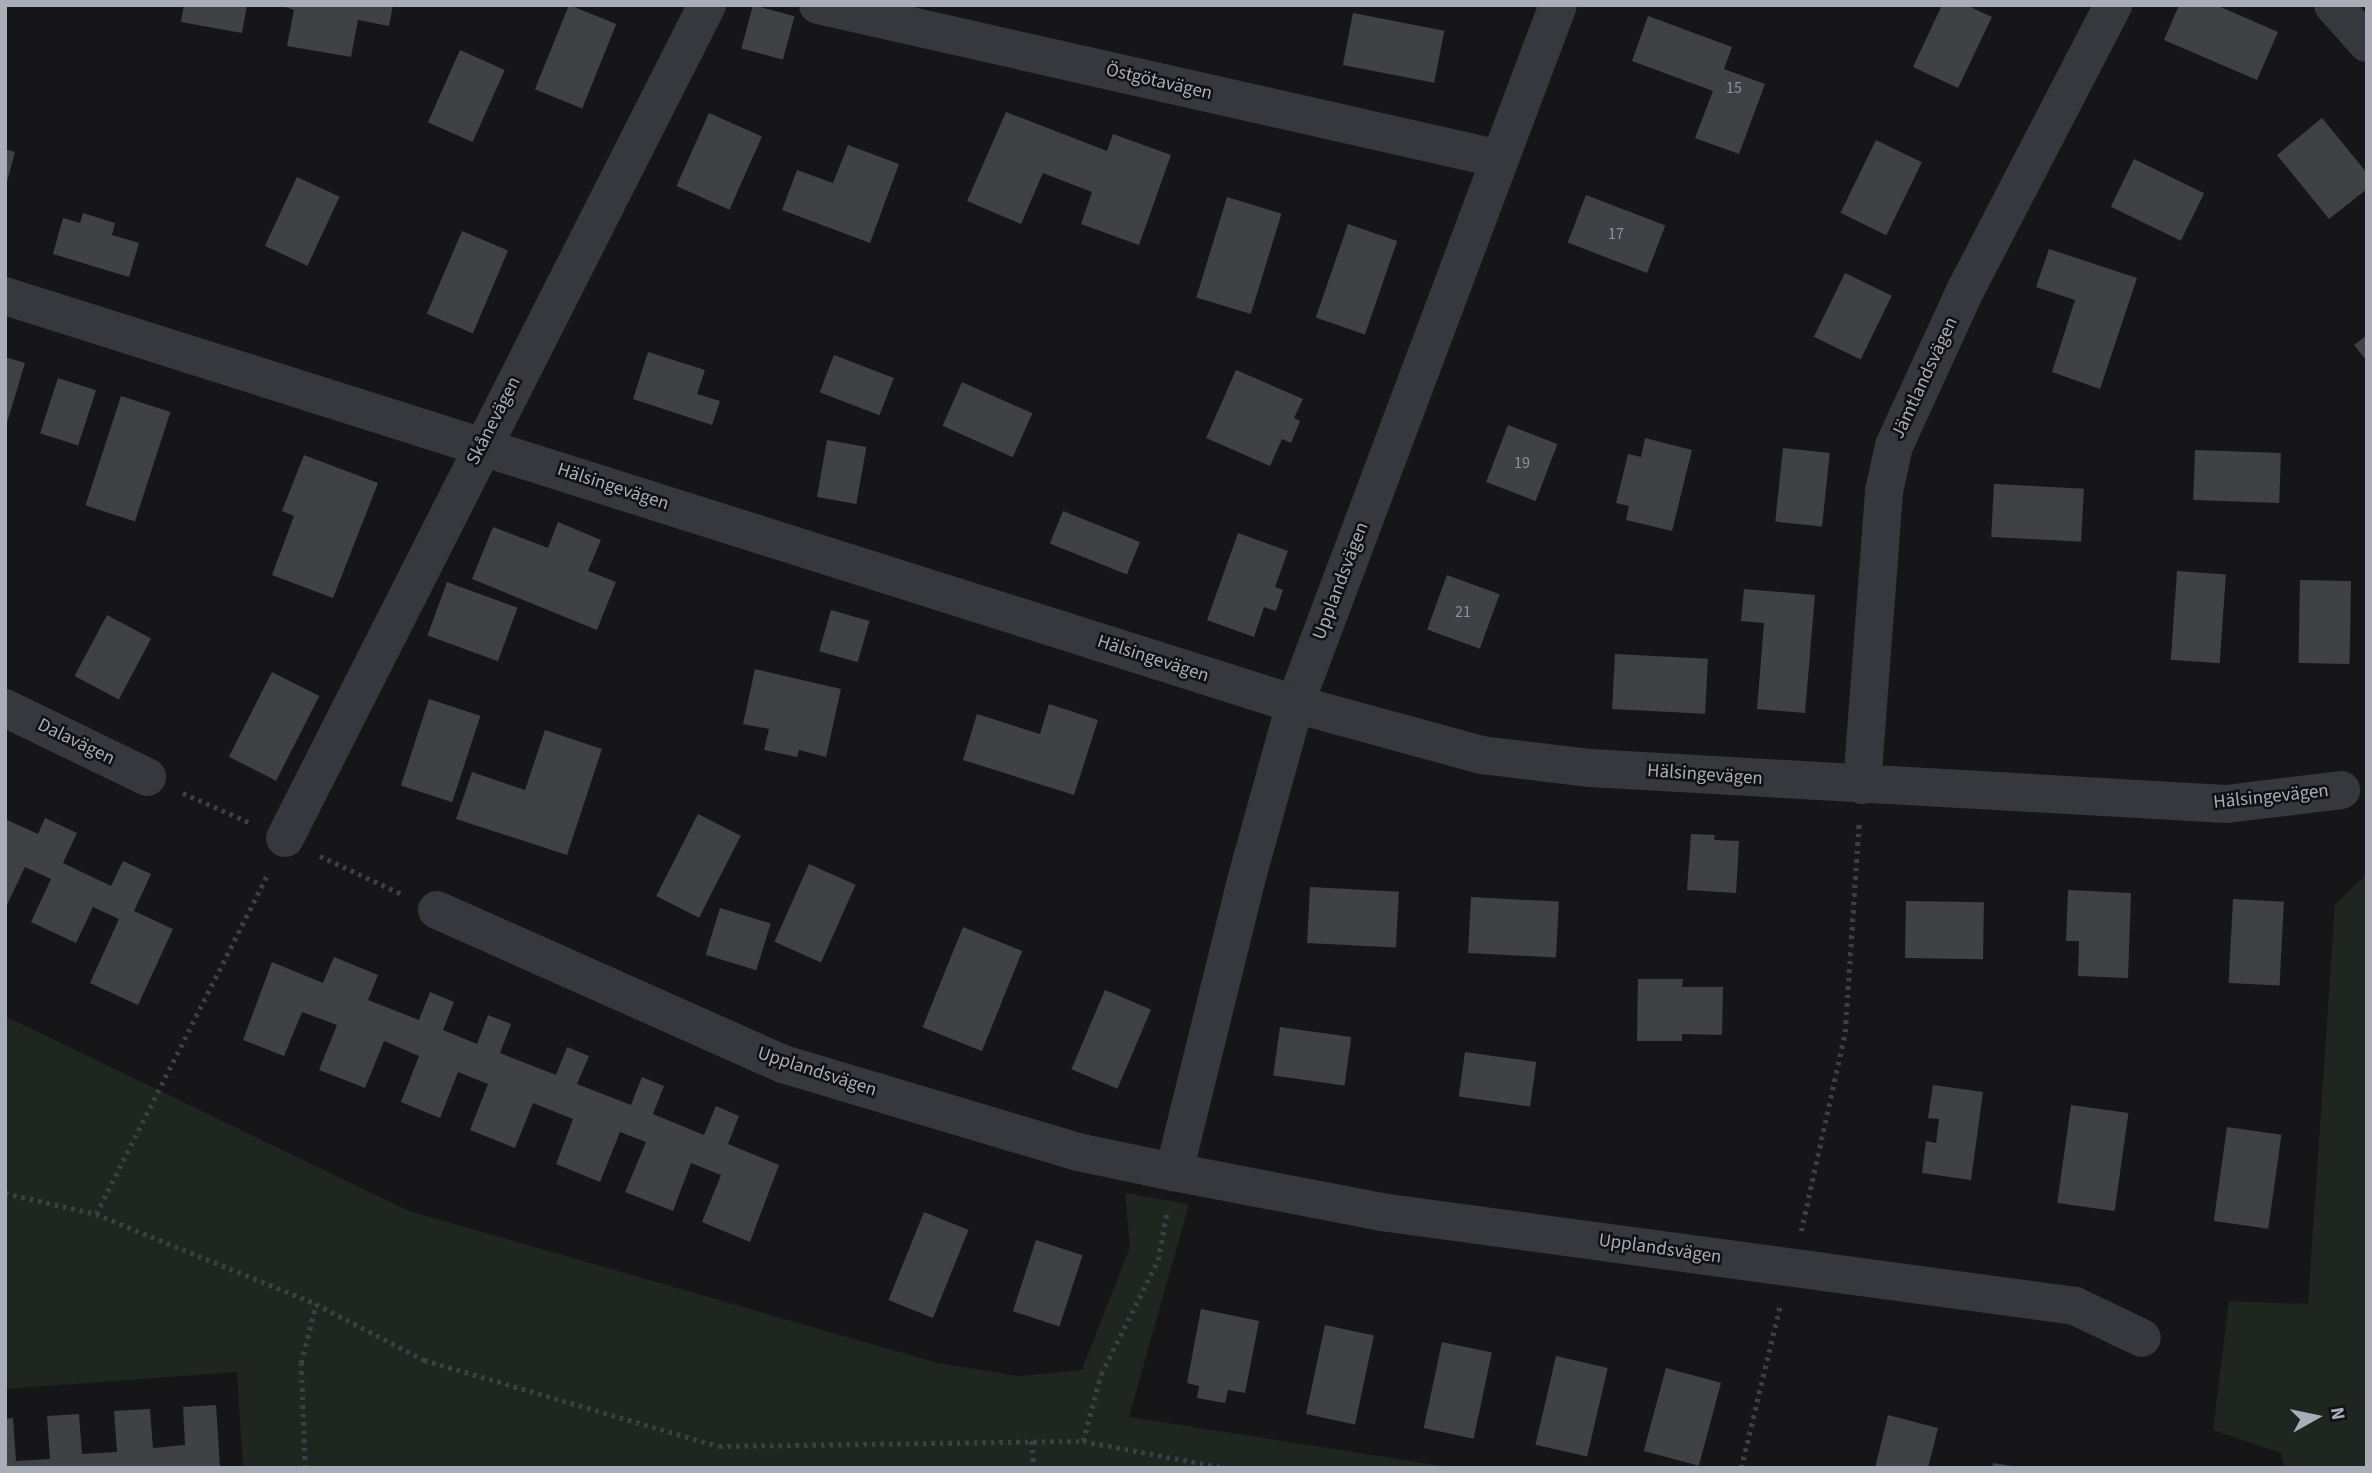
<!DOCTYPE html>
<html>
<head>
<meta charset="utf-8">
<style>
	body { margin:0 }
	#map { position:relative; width:2372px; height:1473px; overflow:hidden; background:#161618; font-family:"Source Sans 3",sans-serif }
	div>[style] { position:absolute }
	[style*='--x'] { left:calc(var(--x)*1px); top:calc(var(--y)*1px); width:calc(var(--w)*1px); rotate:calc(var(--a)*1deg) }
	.green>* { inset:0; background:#1e261f }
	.building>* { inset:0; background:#404145; transform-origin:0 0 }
	.path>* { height:4.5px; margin-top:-2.25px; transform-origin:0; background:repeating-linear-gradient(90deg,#3d3f44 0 3.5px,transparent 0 8.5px) }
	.minor>* { height:38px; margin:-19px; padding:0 19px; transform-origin:19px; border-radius:19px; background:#37383d }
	span { translate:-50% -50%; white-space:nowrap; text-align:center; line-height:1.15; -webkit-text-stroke:5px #111113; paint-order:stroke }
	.number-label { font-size:16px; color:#8e929b }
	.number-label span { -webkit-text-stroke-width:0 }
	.street-label { font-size:19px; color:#a8adb8 }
	.frame { position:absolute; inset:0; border:7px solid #a8adb8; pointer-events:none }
	.north { position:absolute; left:2281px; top:1382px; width:70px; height:70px; -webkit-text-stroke:5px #111113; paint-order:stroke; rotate:81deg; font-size:19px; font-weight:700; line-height:28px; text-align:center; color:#a8adb8 }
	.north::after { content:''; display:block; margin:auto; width:24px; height:32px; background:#a8adb8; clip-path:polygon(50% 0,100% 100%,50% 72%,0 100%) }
</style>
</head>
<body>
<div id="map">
	<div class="green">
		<div style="clip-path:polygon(2367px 874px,2367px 1468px,2285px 1468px,2281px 1453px,2213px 1430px,2229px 1301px,2308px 1304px,2335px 904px)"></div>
		<div style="clip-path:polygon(5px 1016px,409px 1211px,938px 1363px,1018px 1376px,1082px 1370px,1130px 1247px,1125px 1193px,1189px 1204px,1129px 1417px,1455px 1468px,243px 1468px,237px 1372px,5px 1389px)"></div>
	</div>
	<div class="building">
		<div style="clip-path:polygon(184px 5px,247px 5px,242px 33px,181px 22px)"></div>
		<div style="clip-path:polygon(280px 5px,393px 5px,389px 26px,358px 20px,351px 57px,287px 46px,294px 10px)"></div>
		<div style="left:569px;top:5px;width:51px;height:91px;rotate:22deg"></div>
		<div style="left:753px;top:5px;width:43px;height:45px;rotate:15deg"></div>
		<div style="clip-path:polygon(1942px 5px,1966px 5px,1992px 17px,1958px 88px,1913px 67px)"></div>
		<div style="clip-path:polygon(2179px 5px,2216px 5px,2278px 32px,2257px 80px,2164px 40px)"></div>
		<div style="left:1353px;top:13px;width:93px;height:53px;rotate:11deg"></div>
		<div style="clip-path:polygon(1648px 16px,1732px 47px,1724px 69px,1765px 84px,1739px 154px,1695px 138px,1713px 91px,1632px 61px)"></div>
		<div style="left:460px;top:50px;width:49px;height:79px;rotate:24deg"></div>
		<div style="clip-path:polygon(1006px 112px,1107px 151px,1113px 134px,1171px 155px,1139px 245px,1081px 224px,1092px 192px,1043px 173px,1021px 224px,967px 201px)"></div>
		<div style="left:709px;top:113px;width:58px;height:80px;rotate:24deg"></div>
		<div style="clip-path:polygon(2322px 118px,2367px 173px,2367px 189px,2329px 219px,2277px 155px)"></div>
		<div style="left:1876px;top:140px;width:51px;height:81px;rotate:26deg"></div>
		<div style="clip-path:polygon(848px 145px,899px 164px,870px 243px,782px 210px,797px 170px,833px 183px)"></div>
		<div style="clip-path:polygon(5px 149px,15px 152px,6px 185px,5px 185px)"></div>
		<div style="left:2134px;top:159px;width:78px;height:53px;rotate:26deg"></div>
		<div style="left:297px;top:177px;width:47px;height:76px;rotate:25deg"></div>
		<div style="left:1586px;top:195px;width:85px;height:51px;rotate:21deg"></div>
		<div style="left:1227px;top:197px;width:57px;height:105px;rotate:17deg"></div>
		<div style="clip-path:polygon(83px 213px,115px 223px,112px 235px,139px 243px,129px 277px,53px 254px,63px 218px,80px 223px)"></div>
		<div style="left:1348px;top:224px;width:52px;height:99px;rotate:19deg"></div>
		<div style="left:462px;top:231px;width:50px;height:90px;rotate:23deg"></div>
		<div style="clip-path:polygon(2049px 249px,2137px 278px,2100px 389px,2052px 372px,2075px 300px,2036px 287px)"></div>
		<div style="left:1845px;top:273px;width:52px;height:71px;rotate:26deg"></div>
		<div style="clip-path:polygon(2367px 335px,2367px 361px,2354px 345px)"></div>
		<div style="clip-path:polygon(648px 352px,705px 370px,697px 394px,720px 401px,712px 425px,633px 399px)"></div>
		<div style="left:834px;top:355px;width:64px;height:40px;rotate:21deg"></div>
		<div style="clip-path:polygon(5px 357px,25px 363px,6px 426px,5px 426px)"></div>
		<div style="clip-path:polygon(1236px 370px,1303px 399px,1294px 418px,1300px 421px,1291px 443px,1282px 439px,1270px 466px,1206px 438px)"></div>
		<div style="left:58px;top:378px;width:40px;height:58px;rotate:18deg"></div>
		<div style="left:962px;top:382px;width:77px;height:48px;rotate:24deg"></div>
		<div style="left:121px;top:396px;width:52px;height:115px;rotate:18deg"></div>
		<div style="left:1508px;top:425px;width:53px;height:61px;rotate:21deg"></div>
		<div style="clip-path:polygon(1645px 438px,1692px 450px,1672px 531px,1626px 520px,1629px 506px,1616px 503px,1628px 454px,1641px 457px)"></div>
		<div style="left:827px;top:440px;width:40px;height:58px;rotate:10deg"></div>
		<div style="left:1783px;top:448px;width:47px;height:74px;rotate:6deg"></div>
		<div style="left:2195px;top:450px;width:86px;height:50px;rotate:2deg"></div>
		<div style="clip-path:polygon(304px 455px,378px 483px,333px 598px,272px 575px,294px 516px,282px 511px)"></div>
		<div style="left:1994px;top:484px;width:90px;height:53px;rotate:3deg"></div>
		<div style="left:1063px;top:511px;width:83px;height:35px;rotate:22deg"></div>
		<div style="clip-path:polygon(558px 522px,601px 540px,588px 571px,616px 582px,597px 630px,472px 579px,493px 527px,548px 548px)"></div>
		<div style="clip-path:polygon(1238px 533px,1288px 551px,1275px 587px,1283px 590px,1276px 611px,1264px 607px,1254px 637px,1207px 620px)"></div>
		<div style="left:2177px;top:571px;width:49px;height:89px;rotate:4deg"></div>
		<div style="left:1447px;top:575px;width:56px;height:58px;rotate:20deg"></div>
		<div style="left:2300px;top:580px;width:51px;height:83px;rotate:1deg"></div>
		<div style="left:447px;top:582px;width:75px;height:57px;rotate:20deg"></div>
		<div style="clip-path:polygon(1744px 589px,1815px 595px,1805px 713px,1757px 709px,1764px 623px,1741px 621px)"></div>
		<div style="left:831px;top:610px;width:40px;height:43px;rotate:16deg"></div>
		<div style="left:107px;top:615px;width:50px;height:69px;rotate:28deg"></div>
		<div style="left:1615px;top:654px;width:93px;height:55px;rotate:3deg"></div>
		<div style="clip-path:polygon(755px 669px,841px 689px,826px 757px,799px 750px,797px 757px,764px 750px,769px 729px,743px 724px)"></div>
		<div style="left:272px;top:672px;width:53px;height:95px;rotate:27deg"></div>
		<div style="left:429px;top:699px;width:54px;height:91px;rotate:18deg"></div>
		<div style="clip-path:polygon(1049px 704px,1098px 720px,1074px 795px,963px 760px,977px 714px,1040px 734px)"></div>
		<div style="clip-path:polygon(545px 730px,602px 749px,567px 855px,456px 819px,472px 772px,525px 790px)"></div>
		<div style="left:698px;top:814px;width:48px;height:92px;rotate:27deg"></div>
		<div style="clip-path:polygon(45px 818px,77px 833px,63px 863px,111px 886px,123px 861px,151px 874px,134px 911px,173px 929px,138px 1005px,90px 983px,119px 919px,93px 907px,76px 943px,31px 922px,51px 879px,25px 867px,5px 909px,5px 819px,38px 834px)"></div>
		<div style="clip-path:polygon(1691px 834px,1715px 835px,1714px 840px,1739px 841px,1736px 893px,1687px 890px)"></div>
		<div style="left:809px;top:864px;width:51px;height:85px;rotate:24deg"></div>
		<div style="left:1310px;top:887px;width:89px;height:56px;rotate:3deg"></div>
		<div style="clip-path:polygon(2068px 890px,2131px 893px,2128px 978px,2078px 976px,2079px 941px,2066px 941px)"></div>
		<div style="left:1471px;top:897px;width:88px;height:56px;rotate:3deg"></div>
		<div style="left:2233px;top:899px;width:51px;height:84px;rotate:3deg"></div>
		<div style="left:1906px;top:901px;width:78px;height:57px;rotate:1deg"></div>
		<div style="left:720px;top:908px;width:53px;height:49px;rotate:17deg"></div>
		<div style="left:963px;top:927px;width:64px;height:108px;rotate:22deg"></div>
		<div style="clip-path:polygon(334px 957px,378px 975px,368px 1000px,419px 1020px,430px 992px,454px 1002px,443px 1030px,477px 1044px,488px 1015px,511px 1024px,500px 1053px,556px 1075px,567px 1047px,589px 1056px,577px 1084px,631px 1105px,642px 1077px,664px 1086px,653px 1114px,704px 1135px,716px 1106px,739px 1116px,728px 1144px,779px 1165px,750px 1242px,702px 1222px,721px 1175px,691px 1163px,673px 1211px,625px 1192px,646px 1142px,620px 1132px,600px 1182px,556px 1164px,573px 1119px,533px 1103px,515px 1148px,470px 1130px,488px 1084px,458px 1072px,440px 1118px,401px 1102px,419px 1056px,384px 1041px,365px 1088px,319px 1070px,337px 1025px,302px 1012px,284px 1056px,243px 1040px,272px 962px,323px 983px)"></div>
		<div style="clip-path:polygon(1638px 979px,1683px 979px,1682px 987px,1723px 987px,1722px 1035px,1682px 1034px,1682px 1041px,1637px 1041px)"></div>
		<div style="left:1105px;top:990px;width:50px;height:86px;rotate:23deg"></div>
		<div style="left:1280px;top:1027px;width:72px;height:49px;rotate:8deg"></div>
		<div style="left:1465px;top:1052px;width:72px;height:45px;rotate:8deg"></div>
		<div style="clip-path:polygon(1933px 1085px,1983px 1092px,1971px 1180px,1922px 1173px,1926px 1141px,1936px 1143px,1939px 1119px,1928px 1118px)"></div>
		<div style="left:2071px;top:1105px;width:58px;height:99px;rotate:8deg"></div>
		<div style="left:2227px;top:1127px;width:55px;height:95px;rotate:8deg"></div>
		<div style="left:924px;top:1212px;width:48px;height:95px;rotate:22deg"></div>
		<div style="left:1036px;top:1240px;width:49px;height:75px;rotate:18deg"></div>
		<div style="clip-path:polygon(1201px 1309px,1259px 1321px,1245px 1393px,1228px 1390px,1225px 1403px,1197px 1398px,1199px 1386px,1187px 1383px)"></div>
		<div style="left:1325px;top:1325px;width:50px;height:91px;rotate:12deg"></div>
		<div style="left:1442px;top:1342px;width:51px;height:88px;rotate:12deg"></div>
		<div style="left:1556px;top:1356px;width:53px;height:91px;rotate:13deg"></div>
		<div style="left:1666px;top:1368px;width:57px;height:86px;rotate:15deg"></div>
		<div style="clip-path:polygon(216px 1405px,220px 1468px,5px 1468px,5px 1419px,13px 1418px,16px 1461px,50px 1459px,47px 1416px,79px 1414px,82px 1454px,117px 1452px,114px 1411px,150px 1409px,153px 1448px,185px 1445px,183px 1407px)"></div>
		<div style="clip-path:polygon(1888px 1415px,1938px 1428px,1928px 1468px,1875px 1468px)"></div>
		<div style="clip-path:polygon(1993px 1463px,2012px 1466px,2011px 1468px,1992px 1468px)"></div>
	</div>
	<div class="path">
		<div style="--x:183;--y:793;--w:72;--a:23.7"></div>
		<div style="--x:320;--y:856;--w:93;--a:24.9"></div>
		<div style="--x:5;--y:1193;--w:93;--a:13"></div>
		<div style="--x:96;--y:1214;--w:238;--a:22.2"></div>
		<div style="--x:316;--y:1304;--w:122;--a:27.4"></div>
		<div style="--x:424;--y:1360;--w:307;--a:16.3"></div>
		<div style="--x:719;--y:1446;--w:364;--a:-0.8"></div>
		<div style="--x:1083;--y:1441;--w:146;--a:10.7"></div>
		<div style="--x:96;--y:1214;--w:382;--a:-63.2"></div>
		<div style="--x:1801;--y:1231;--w:204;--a:-77.5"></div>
		<div style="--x:1845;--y:1032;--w:211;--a:-86.2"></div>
		<div style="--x:1032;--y:1441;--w:27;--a:86"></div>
		<div style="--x:1083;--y:1441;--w:69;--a:-75"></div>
		<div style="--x:1101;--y:1374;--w:127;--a:-63.4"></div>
		<div style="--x:1158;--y:1260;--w:50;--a:-79.6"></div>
		<div style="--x:305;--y:1468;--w:105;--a:-92.2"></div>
		<div style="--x:301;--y:1363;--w:61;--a:-75.7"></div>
		<div style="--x:1741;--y:1468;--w:167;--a:-76.5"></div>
	</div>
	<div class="minor">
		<div style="--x:818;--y:5;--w:699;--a:12.72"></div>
		<div style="--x:1558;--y:5;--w:747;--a:110.62"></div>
		<div style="--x:1295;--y:704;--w:184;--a:105.5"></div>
		<div style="--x:1246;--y:881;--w:300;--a:103.9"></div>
		<div style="--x:1174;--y:1172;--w:211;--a:10.9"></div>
		<div style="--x:1381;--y:1212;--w:700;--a:7.71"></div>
		<div style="--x:2075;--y:1306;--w:74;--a:25.5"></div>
		<div style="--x:2333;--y:5;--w:51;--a:48.2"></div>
		<div style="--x:5;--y:296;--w:1353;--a:17.55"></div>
		<div style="--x:1295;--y:704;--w:193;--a:15.3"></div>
		<div style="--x:1481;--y:755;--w:110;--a:6.8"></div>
		<div style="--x:1590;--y:768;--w:637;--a:3.24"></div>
		<div style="--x:2226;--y:804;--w:116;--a:-6.9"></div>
		<div style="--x:5;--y:708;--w:158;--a:25.9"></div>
		<div style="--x:1862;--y:785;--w:295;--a:-85.7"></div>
		<div style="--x:1884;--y:491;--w:46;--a:-77.5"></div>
		<div style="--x:1894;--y:446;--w:173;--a:-65.4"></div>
		<div style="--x:1966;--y:289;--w:320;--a:-62.6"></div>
		<div style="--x:285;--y:838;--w:934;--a:-63.13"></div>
		<div style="--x:437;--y:910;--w:379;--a:24"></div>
		<div style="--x:783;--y:1064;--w:308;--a:16.6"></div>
		<div style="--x:1078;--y:1152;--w:98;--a:11.8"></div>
	</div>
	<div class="number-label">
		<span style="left:1734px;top:88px">15</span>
		<span style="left:1616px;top:234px">17</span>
		<span style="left:1522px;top:463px">19</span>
		<span style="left:1463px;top:612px">21</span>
	</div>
	<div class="street-label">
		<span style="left:1159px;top:82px;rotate:13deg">Östgötavägen</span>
		<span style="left:1925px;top:378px;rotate:-65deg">Jämtlandsvägen</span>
		<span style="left:494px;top:421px;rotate:-63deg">Skånevägen</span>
		<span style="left:613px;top:487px;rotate:18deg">Hälsingevägen</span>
		<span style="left:1341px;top:581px;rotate:-69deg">Upplandsvägen</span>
		<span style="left:1153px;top:659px;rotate:18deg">Hälsingevägen</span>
		<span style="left:76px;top:742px;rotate:26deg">Dalavägen</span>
		<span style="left:1705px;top:775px;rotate:4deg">Hälsingevägen</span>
		<span style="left:2271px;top:797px;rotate:-6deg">Hälsingevägen</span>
		<span style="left:817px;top:1072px;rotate:18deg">Upplandsvägen</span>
		<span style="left:1660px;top:1249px;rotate:8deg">Upplandsvägen</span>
	</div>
	<div class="frame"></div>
	<div class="north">N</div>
</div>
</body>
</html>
